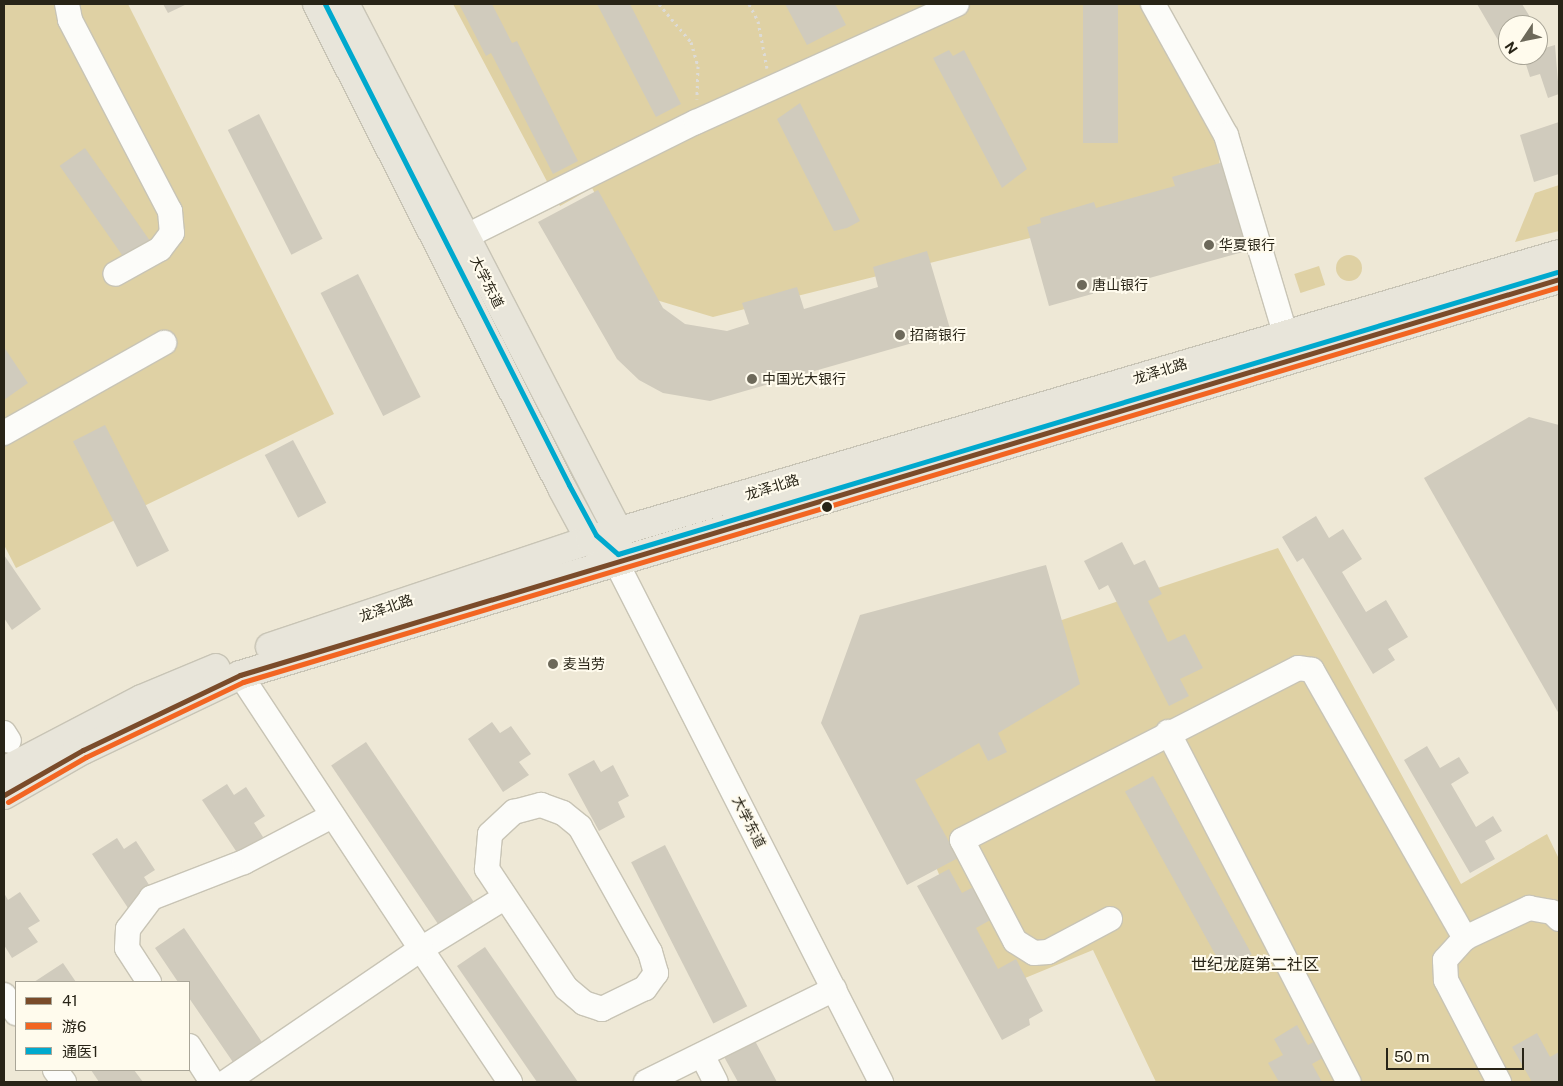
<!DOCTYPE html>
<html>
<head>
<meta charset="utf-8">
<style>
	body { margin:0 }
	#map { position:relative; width:1563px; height:1086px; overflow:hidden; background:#eee8d6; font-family:"Public Sans","Noto Sans SC",sans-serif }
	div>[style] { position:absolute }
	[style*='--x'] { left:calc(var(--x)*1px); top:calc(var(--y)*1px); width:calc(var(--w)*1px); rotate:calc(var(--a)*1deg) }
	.green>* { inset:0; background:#dfd1a4; transform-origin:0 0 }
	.round { border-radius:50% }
	.building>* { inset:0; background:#d0cbbd; transform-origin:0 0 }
	.path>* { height:3px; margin-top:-1.5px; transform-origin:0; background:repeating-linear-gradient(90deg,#dddbd6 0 2.5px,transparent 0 6.5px) }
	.roads { filter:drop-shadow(1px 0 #c8c4b5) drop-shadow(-1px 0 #c8c4b5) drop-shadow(0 1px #c8c4b5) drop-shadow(0 -1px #c8c4b5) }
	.minor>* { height:24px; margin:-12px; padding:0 12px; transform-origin:12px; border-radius:12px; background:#fcfcf9 }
	.major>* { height:28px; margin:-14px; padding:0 14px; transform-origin:14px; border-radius:14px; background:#e8e5da }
	.bus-1>* { height:5px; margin:-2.5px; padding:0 2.5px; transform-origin:2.5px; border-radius:2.5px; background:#7a4b2a }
	.bus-2>* { height:5px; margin:-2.5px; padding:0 2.5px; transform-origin:2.5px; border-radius:2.5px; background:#f26522 }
	.bus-3>* { height:5px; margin:-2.5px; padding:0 2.5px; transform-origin:2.5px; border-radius:2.5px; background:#00a9ce }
	.dots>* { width:14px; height:14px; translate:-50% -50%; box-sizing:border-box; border:2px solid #fffbed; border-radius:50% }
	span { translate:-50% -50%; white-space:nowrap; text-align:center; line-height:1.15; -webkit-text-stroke:4px #fffbed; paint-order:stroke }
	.poi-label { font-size:14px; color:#282417 }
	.left { translate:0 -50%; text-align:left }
	.street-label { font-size:14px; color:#282417 }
	.quarter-label { font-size:16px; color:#282417 }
	.frame { position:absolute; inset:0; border:5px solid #282417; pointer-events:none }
	.legend { position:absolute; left:15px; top:981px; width:175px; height:90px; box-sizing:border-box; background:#fffbed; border:1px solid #a9a597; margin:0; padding:6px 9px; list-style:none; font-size:15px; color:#282417 }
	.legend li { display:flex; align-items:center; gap:10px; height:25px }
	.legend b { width:25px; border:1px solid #a9a597 }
	.north { position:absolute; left:1498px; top:15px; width:50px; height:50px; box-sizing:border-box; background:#fffbed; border:1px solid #a9a597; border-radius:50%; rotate:236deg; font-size:14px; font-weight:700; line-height:20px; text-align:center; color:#282417 }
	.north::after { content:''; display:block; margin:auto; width:18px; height:22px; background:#6d695a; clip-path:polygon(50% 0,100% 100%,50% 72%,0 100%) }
	.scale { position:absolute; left:1386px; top:1048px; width:138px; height:22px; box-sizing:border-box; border:2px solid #282417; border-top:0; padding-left:6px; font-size:15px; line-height:18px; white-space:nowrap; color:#282417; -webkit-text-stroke:4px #fffbed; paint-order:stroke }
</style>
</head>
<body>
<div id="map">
	<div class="green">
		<div style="clip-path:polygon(4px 4px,128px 4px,334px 414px,16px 568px,4px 545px)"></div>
		<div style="clip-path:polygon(453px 4px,1146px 4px,1220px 140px,1219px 191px,713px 317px,653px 299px,592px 188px,560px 206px)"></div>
		<div style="clip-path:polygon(1559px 185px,1559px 231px,1515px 242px,1535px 193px)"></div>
		<div class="round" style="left:1336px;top:255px;width:26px;height:26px"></div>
		<div style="left:1319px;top:266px;width:20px;height:26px;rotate:72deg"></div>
		<div style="clip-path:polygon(1278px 548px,1461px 884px,1547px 834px,1559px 859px,1559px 1082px,1156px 1082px,1093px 950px,989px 993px,896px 772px,951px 657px)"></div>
	</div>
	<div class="building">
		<div style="clip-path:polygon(163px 4px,187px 4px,168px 13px)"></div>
		<div style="clip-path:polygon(459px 4px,492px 4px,512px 43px,517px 41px,578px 161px,553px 174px,491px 53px,486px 56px)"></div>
		<div style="clip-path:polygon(597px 4px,630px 4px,681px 104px,656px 117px)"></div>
		<div style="clip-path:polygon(785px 4px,835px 4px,846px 25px,807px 45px)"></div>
		<div style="left:1083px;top:4px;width:35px;height:139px"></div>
		<div style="clip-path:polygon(1477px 4px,1522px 4px,1535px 25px,1508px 25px,1505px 52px)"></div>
		<div style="clip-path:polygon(1555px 45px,1559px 94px,1548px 98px,1540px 74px,1530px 77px,1523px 55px,1538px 55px,1538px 50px)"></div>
		<div style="clip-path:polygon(949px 50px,953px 56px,964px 50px,1027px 169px,1002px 188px,933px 58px)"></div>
		<div style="clip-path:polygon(800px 103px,860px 221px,847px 228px,834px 231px,777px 119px)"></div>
		<div style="left:259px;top:114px;width:140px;height:35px;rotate:63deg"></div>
		<div style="clip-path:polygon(1559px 122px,1559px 174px,1534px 182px,1520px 135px)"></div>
		<div style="left:85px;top:148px;width:115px;height:31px;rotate:55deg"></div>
		<div style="clip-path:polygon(1227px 161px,1250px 250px,1049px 306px,1027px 227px,1041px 223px,1040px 218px,1094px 202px,1096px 208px,1175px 186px,1172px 177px)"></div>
		<div style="clip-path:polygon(598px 190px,663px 308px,685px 324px,727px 331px,749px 324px,742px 303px,797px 287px,804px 309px,878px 287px,873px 267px,927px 251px,951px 332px,710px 401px,663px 393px,639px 380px,617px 359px,538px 222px)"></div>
		<div style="left:358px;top:274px;width:138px;height:42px;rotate:63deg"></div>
		<div style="clip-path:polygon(4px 347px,28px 383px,4px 400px)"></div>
		<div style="clip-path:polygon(1529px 417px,1559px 425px,1559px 714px,1424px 478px)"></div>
		<div style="left:105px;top:425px;width:141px;height:36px;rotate:63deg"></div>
		<div style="left:293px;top:440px;width:71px;height:32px;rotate:62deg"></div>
		<div style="clip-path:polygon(1316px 516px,1329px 538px,1343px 529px,1362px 559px,1342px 572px,1366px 612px,1386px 600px,1408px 637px,1388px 649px,1395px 660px,1373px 674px,1303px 558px,1297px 562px,1282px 537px)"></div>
		<div style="clip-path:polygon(1122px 542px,1134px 565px,1145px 560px,1162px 594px,1148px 601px,1168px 642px,1185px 634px,1203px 668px,1180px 679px,1189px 696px,1169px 706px,1108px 585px,1099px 590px,1084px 561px)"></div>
		<div style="clip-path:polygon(4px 555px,41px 609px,12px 630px,4px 618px)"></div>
		<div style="clip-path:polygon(1046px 565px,1080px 684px,998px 733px,1007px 752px,988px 761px,979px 743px,915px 780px,958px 858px,907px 885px,821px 723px,860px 615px)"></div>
		<div style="clip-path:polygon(492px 722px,500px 733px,511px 726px,531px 754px,519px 762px,529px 775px,503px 792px,468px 739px)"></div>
		<div style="left:366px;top:742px;width:195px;height:42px;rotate:56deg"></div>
		<div style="clip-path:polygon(1427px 746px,1440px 768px,1459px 757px,1469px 773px,1451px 784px,1476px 827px,1493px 816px,1502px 831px,1485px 841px,1495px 859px,1470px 873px,1404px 760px)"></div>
		<div style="clip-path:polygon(594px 760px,601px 772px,613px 765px,629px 796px,618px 802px,625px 817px,599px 831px,568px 774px)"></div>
		<div style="left:1153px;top:776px;width:204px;height:32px;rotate:61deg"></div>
		<div style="clip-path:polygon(227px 784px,234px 795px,246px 787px,265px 816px,254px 823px,263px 837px,238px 854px,202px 800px)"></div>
		<div style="clip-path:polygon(117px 838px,124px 849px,136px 841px,155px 870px,144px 877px,153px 891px,128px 908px,92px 854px)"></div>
		<div style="left:665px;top:845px;width:181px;height:38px;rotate:63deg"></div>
		<div style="clip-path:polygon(949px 869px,962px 893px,977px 885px,994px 918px,976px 928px,998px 969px,1016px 959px,1043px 1011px,1029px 1019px,1030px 1025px,1002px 1040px,917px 886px)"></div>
		<div style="clip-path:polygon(20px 892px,40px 921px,28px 928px,38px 942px,12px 958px,4px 945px,4px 893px,8px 900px)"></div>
		<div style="clip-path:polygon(184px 928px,266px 1048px,237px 1068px,189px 998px,189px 982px,178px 982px,155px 948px)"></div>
		<div style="clip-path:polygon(485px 947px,578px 1082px,537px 1082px,457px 966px)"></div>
		<div style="clip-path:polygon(63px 963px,76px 982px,34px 982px)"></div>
		<div style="clip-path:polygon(1297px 1025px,1308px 1045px,1317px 1040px,1326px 1056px,1312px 1064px,1322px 1082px,1279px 1082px,1268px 1063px,1283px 1055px,1274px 1039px)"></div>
		<div style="clip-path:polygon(1537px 1033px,1550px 1057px,1559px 1052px,1559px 1082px,1532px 1082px,1512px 1047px)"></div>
		<div style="clip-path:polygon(754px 1039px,777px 1082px,738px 1082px,723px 1055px)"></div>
		<div style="clip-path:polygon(91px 1070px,134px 1070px,143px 1082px,99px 1082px)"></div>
	</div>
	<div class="path">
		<div style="--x:659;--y:4;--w:50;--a:49.9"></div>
		<div style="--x:691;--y:42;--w:25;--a:74"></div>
		<div style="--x:698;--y:66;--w:33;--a:92"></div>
		<div style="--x:749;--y:4;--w:19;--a:62"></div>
		<div style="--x:758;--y:21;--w:48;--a:79.2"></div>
	</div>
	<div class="roads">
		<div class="minor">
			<div style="--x:67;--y:4;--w:16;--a:79"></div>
			<div style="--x:70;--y:20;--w:216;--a:62.4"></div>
			<div style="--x:170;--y:211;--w:22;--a:85"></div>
			<div style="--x:172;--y:233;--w:20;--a:127"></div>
			<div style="--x:160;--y:249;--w:51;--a:150.9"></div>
			<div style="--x:1153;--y:4;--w:150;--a:60.9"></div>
			<div style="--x:1226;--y:135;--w:207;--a:73.4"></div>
			<div style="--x:465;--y:237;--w:258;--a:-26.5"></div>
			<div style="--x:696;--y:122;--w:286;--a:-24.3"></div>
			<div style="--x:4;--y:433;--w:184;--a:-29.4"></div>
			<div style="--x:616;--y:562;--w:584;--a:63"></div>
			<div style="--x:1168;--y:732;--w:394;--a:62.7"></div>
			<div style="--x:4;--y:733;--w:9;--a:58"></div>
			<div style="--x:541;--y:805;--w:23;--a:20"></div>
			<div style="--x:563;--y:813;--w:22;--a:39"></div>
			<div style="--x:580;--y:827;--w:143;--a:60.8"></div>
			<div style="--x:650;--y:952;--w:22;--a:74"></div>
			<div style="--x:656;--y:973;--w:19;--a:126"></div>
			<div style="--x:645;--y:988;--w:48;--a:154"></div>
			<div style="--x:602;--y:1009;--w:19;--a:-162"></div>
			<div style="--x:584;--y:1003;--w:23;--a:-140"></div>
			<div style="--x:566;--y:988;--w:143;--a:-123.6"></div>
			<div style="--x:487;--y:869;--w:35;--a:-85"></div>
			<div style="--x:490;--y:834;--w:33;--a:-43"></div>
			<div style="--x:514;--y:812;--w:28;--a:-15"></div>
			<div style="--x:504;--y:898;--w:97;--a:148.4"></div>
			<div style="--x:421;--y:949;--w:160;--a:56.2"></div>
			<div style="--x:1110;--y:919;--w:70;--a:152"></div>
			<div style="--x:1048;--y:952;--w:14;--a:176"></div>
			<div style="--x:1034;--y:953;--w:22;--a:-148"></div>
			<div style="--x:1015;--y:941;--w:114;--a:-117.7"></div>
			<div style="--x:962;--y:840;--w:377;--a:-27.1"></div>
			<div style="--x:1298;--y:668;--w:14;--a:8"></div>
			<div style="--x:1312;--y:670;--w:309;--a:60.3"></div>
			<div style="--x:149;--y:982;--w:40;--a:-122.9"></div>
			<div style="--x:127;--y:948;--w:19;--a:-87"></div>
			<div style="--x:128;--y:929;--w:39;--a:-53"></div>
			<div style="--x:151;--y:898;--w:100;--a:-21.2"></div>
			<div style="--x:244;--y:862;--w:99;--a:-27.6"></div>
			<div style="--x:4;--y:995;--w:22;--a:56"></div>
			<div style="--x:189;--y:1046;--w:43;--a:57.4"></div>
			<div style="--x:702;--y:1055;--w:30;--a:63"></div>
			<div style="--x:55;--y:1070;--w:15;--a:53"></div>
			<div style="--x:226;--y:1082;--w:236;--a:-34.3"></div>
			<div style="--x:421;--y:949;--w:328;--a:-123.4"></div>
			<div style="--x:646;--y:1082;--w:210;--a:-26.3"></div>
			<div style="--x:1499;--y:1082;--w:115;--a:-117.5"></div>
			<div style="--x:1446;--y:980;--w:20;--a:-93"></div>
			<div style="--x:1445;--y:960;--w:30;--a:-48"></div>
			<div style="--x:1465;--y:938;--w:71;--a:-25.1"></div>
			<div style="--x:1529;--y:908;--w:23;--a:10"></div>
			<div style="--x:1552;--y:912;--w:10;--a:45"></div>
		</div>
		<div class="major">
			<div style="--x:317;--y:4;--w:542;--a:63.15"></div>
			<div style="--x:562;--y:488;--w:59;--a:61.7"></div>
			<div style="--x:590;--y:540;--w:18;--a:38"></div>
			<div style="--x:345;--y:4;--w:596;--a:62.62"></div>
			<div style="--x:619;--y:533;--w:17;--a:97"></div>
			<div style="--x:270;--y:647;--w:337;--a:-18.5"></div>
			<div style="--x:590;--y:540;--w:1010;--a:-16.44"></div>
			<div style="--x:4;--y:771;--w:156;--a:-27.6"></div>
			<div style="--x:142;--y:699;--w:80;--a:-22.7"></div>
			<div style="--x:4;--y:795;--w:91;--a:-29.7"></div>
			<div style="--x:83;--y:750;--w:174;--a:-25.5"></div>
			<div style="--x:240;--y:675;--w:1377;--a:-16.71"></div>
		</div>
	</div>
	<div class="bus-1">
		<div style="--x:4;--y:795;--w:91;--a:-29.7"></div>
		<div style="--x:83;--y:750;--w:174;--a:-25.5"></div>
		<div style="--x:240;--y:675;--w:1377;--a:-16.71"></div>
	</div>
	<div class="bus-2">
		<div style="--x:8;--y:802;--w:90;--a:-30"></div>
		<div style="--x:86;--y:757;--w:174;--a:-25.5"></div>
		<div style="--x:243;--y:682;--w:1374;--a:-16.71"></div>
	</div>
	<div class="bus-3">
		<div style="--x:325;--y:4;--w:539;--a:63.1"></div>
		<div style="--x:569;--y:485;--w:57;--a:61.6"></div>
		<div style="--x:596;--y:535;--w:29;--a:41"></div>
		<div style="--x:618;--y:554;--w:980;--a:-16.72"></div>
	</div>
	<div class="dots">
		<div style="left:1209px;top:245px;background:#6d695a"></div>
		<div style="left:1082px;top:285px;background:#6d695a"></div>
		<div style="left:900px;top:335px;background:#6d695a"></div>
		<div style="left:752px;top:379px;background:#6d695a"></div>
		<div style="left:827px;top:507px;background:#282417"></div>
		<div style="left:553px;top:664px;background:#6d695a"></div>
	</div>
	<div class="poi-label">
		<span class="left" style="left:1219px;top:245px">华夏银行</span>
		<span class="left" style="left:1092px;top:285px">唐山银行</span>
		<span class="left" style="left:910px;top:335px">招商银行</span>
		<span class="left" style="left:762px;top:379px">中国光大银行</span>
		<span class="left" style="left:563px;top:664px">麦当劳</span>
	</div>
	<div class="street-label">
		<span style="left:487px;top:282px;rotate:63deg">大学东道</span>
		<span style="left:1160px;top:371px;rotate:-17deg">龙泽北路</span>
		<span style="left:772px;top:487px;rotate:-17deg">龙泽北路</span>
		<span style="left:386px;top:608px;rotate:-19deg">龙泽北路</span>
		<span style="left:749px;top:822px;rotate:63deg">大学东道</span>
	</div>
	<div class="quarter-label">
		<span style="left:1255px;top:965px">世纪龙庭第二社区</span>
	</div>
	<div class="frame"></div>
	<ul class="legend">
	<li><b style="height:6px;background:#7a4b2a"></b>41</li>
	<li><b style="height:6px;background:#f26522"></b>游6</li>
	<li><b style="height:6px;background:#00a9ce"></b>通医1</li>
	</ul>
	<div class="north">N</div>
	<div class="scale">50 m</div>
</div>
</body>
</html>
